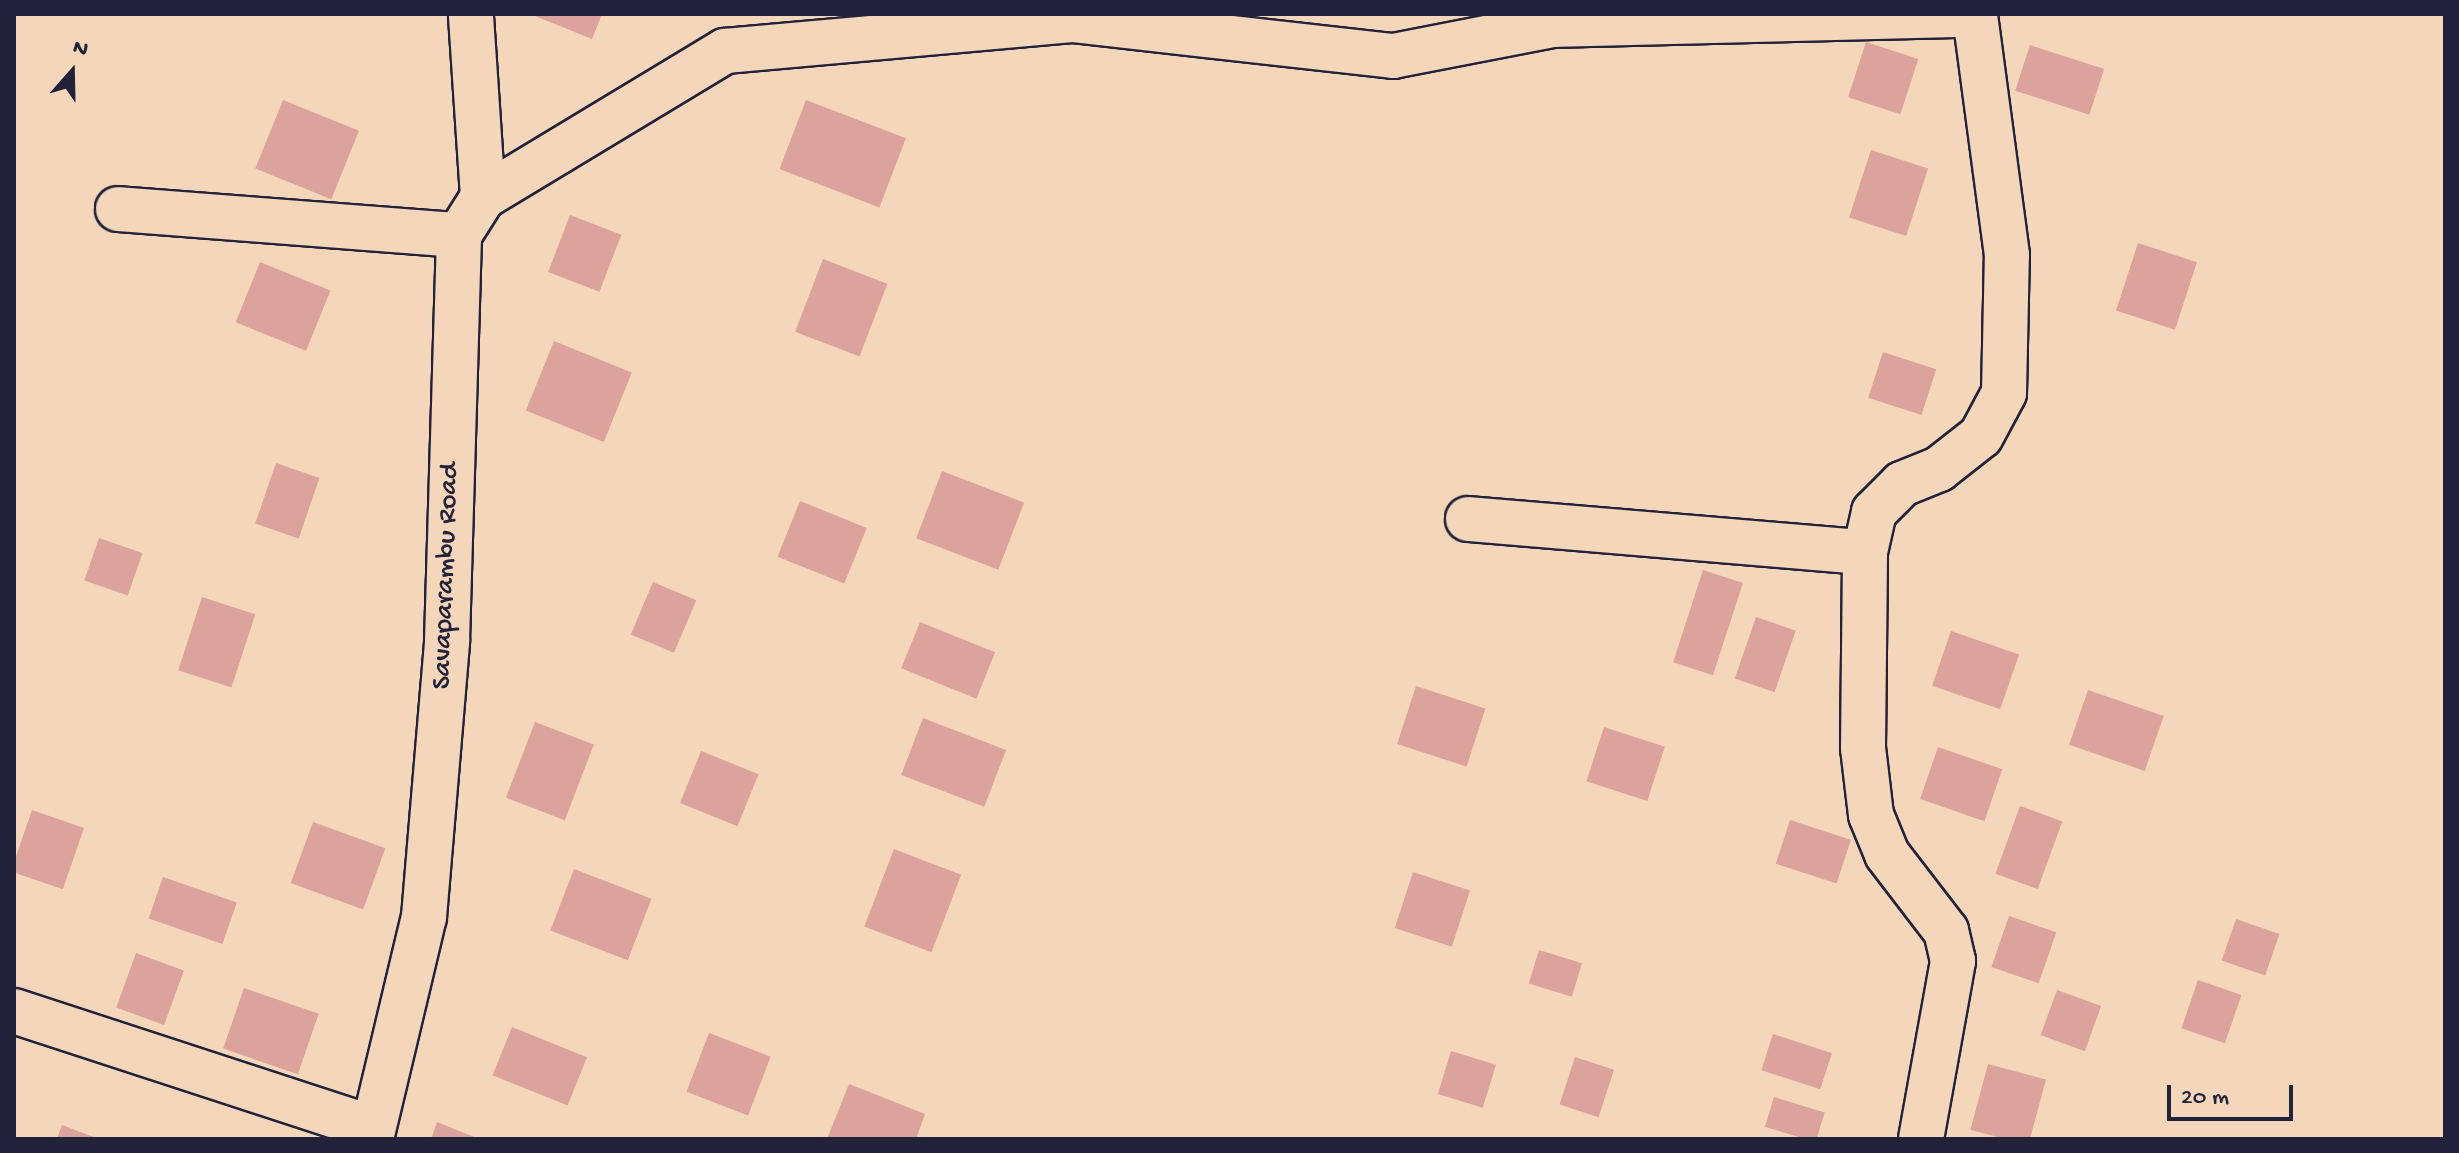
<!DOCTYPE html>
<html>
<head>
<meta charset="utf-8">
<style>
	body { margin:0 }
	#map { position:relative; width:2459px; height:1153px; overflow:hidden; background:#f4d7bb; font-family:"Gochi Hand",sans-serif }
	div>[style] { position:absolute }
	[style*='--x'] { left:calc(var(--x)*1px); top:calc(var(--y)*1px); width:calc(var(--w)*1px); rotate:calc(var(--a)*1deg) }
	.building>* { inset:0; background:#dca29c; transform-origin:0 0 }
	.roads { filter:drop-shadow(2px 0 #22223b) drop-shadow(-2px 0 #22223b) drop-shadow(0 2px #22223b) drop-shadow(0 -2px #22223b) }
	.minor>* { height:44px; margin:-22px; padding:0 22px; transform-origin:22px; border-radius:22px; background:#f4d7bb }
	span { translate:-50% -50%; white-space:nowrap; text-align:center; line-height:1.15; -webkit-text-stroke:6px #f4d7bb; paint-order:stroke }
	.street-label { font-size:28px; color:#22223b }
	.frame { position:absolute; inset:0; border:16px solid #22223b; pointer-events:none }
	.north { position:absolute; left:32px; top:32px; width:80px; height:80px; -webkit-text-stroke:6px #f4d7bb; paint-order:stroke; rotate:20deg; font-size:22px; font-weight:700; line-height:32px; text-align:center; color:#22223b }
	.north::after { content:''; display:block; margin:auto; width:28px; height:36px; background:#22223b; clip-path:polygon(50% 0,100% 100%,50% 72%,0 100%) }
	.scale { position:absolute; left:2167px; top:1085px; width:126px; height:36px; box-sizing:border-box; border:4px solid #22223b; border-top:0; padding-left:10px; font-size:24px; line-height:28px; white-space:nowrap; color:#22223b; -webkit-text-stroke:6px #f4d7bb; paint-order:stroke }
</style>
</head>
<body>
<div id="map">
	<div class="building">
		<div style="clip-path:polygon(530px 14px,602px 14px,592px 39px)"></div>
		<div style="left:1866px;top:42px;width:55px;height:58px;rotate:18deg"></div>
		<div style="left:2030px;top:45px;width:78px;height:48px;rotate:18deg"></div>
		<div style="left:283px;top:100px;width:82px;height:74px;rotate:22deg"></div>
		<div style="left:806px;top:100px;width:107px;height:74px;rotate:21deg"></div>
		<div style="left:1871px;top:150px;width:60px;height:71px;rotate:18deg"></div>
		<div style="left:570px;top:215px;width:55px;height:61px;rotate:21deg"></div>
		<div style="left:2138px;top:243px;width:62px;height:71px;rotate:18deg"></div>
		<div style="left:823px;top:259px;width:69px;height:78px;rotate:21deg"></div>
		<div style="left:260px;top:262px;width:76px;height:65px;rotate:22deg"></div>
		<div style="left:554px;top:341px;width:84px;height:75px;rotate:22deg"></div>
		<div style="left:1883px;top:352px;width:56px;height:48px;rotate:18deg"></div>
		<div style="left:276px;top:463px;width:46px;height:64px;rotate:19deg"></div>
		<div style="left:942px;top:471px;width:88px;height:72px;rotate:21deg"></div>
		<div style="left:800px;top:501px;width:72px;height:60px;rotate:22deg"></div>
		<div style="left:99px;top:538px;width:46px;height:45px;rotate:19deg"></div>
		<div style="left:1703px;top:570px;width:42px;height:97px;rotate:18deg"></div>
		<div style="left:653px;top:582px;width:47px;height:57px;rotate:23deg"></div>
		<div style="left:202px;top:597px;width:56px;height:77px;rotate:18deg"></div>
		<div style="left:1756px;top:617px;width:42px;height:65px;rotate:19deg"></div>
		<div style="left:920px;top:622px;width:81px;height:50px;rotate:22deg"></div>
		<div style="left:1951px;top:631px;width:72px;height:58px;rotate:19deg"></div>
		<div style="left:1416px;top:686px;width:73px;height:61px;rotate:18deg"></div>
		<div style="left:2088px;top:690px;width:80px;height:58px;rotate:19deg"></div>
		<div style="left:923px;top:718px;width:89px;height:61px;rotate:21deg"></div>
		<div style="left:535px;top:722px;width:63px;height:81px;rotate:21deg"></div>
		<div style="left:1604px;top:727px;width:64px;height:57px;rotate:18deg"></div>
		<div style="left:1938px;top:747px;width:68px;height:55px;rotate:19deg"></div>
		<div style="left:701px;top:751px;width:62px;height:56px;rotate:22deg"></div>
		<div style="left:2020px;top:806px;width:45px;height:72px;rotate:20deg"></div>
		<div style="left:32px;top:810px;width:55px;height:65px;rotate:19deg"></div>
		<div style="left:1790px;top:820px;width:64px;height:46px;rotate:18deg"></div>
		<div style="left:313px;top:822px;width:77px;height:65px;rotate:20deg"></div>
		<div style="left:894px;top:849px;width:72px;height:83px;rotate:21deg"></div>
		<div style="left:574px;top:869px;width:83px;height:66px;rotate:21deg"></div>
		<div style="left:1413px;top:872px;width:60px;height:59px;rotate:18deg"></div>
		<div style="left:163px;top:877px;width:78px;height:44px;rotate:19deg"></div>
		<div style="left:2009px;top:916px;width:50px;height:54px;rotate:19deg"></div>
		<div style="left:2236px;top:919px;width:46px;height:44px;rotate:19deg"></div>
		<div style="left:1539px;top:950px;width:45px;height:35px;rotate:17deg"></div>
		<div style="left:136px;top:953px;width:51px;height:58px;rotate:20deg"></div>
		<div style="left:2198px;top:980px;width:46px;height:51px;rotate:19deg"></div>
		<div style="left:244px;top:988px;width:79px;height:64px;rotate:19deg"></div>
		<div style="left:2057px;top:990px;width:47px;height:48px;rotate:20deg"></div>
		<div style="left:512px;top:1027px;width:81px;height:52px;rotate:22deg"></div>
		<div style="left:709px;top:1033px;width:66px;height:63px;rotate:21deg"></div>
		<div style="left:1773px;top:1034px;width:62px;height:38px;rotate:18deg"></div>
		<div style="left:1451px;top:1051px;width:47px;height:45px;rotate:17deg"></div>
		<div style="left:1575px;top:1057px;width:41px;height:50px;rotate:18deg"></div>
		<div style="left:1988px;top:1064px;width:60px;height:68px;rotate:15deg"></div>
		<div style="clip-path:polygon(849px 1084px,925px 1114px,916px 1139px,827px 1139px)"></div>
		<div style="left:1774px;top:1097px;width:53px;height:31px;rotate:17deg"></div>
		<div style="clip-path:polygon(437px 1122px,479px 1139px,431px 1139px)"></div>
		<div style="clip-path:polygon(62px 1125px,99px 1139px,57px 1139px)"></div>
	</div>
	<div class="roads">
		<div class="minor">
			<div style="--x:483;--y:197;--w:283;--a:-31.1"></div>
			<div style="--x:725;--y:51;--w:348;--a:-5.1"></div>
			<div style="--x:1072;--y:20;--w:323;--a:6.4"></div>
			<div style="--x:1393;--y:56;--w:162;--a:-11"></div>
			<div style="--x:1552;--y:25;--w:423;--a:-1.4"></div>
			<div style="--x:118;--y:209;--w:342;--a:4.4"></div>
			<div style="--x:1468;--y:519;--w:398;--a:4.8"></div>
			<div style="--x:14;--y:1011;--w:377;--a:18.1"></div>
			<div style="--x:371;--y:1139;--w:228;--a:-76.6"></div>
			<div style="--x:424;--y:917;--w:277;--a:-85.2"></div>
			<div style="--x:447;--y:641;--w:406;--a:-88.3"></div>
			<div style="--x:459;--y:235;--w:45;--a:-57.7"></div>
			<div style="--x:483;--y:197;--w:183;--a:-93.8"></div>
			<div style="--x:1921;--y:1139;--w:181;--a:-79.8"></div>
			<div style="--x:1953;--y:961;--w:31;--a:-103"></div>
			<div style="--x:1946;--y:931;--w:97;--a:-127.5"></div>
			<div style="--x:1887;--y:854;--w:42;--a:-112.3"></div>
			<div style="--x:1871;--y:815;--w:67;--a:-96.8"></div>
			<div style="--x:1863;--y:748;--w:196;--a:-89.4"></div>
			<div style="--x:1865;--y:552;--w:41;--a:-77.3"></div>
			<div style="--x:1874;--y:512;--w:40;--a:-45"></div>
			<div style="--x:1902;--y:484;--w:40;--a:-22"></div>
			<div style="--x:1939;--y:469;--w:53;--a:-38.2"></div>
			<div style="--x:1981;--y:436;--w:49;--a:-61.9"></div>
			<div style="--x:2004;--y:393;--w:138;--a:-88.8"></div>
			<div style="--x:2007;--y:255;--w:243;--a:-97.6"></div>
		</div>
	</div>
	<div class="street-label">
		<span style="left:447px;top:576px;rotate:-88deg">Savaparambu Road</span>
	</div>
	<div class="frame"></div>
	<div class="north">N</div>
	<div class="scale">20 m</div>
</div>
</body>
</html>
